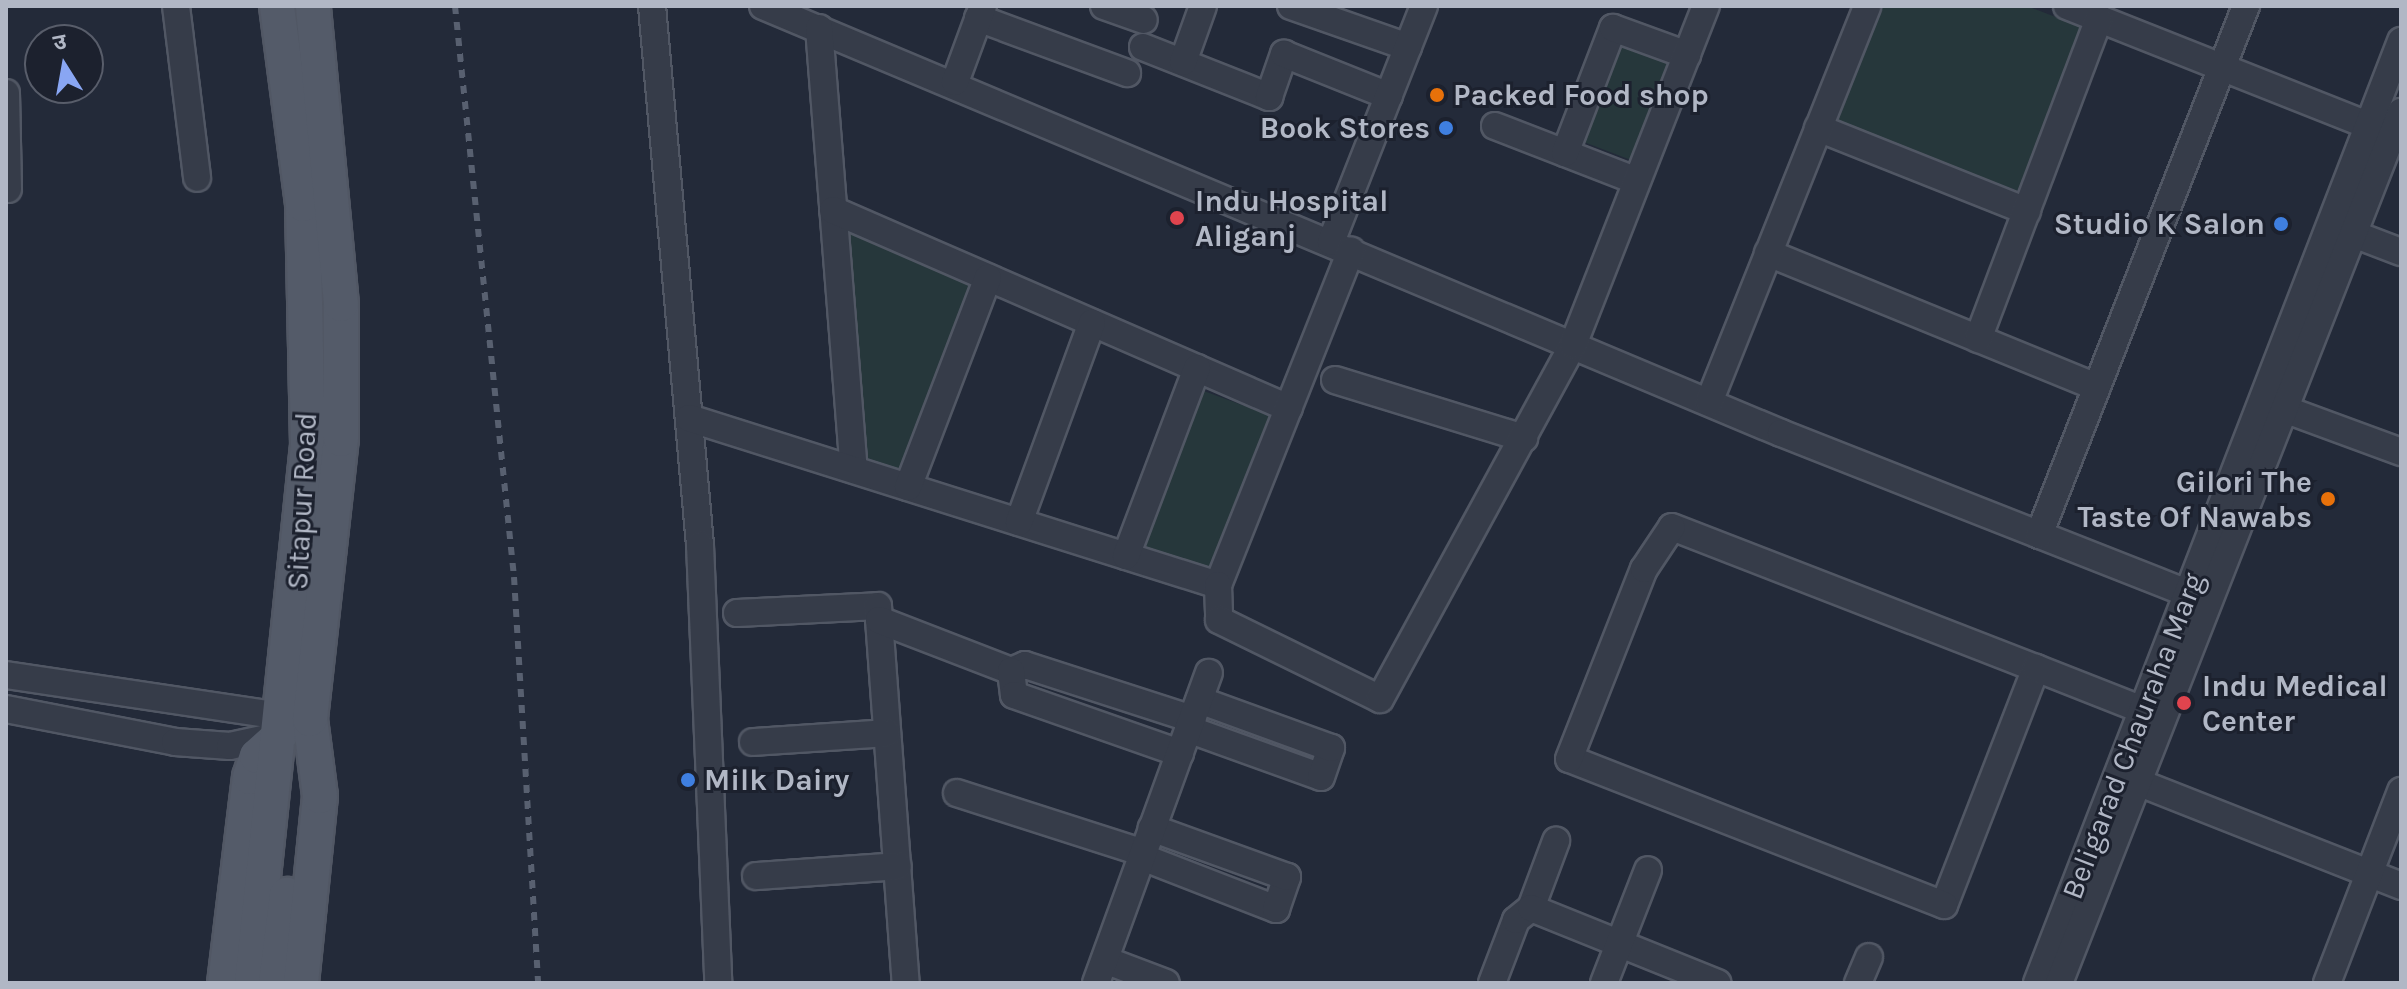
<!DOCTYPE html>
<html>
<head>
<meta charset="utf-8">
<style>
	body { margin:0 }
	#map { position:relative; width:2407px; height:989px; overflow:hidden; background:#232a39; font-family:Karla,"Noto Sans Devanagari",sans-serif }
	div>[style] { position:absolute }
	[style*='--x'] { left:calc(var(--x)*1px); top:calc(var(--y)*1px); width:calc(var(--w)*1px); rotate:calc(var(--a)*1deg) }
	.green>* { inset:0; background:#26373b; transform-origin:0 0 }
	.roads { filter:drop-shadow(2px 0 #515764) drop-shadow(-2px 0 #515764) drop-shadow(0 2px #515764) drop-shadow(0 -2px #515764) }
	.minor>* { height:26px; margin:-13px; padding:0 13px; transform-origin:13px; border-radius:13px; background:#363c49 }
	.major>* { height:34px; margin:-17px; padding:0 17px; transform-origin:17px; border-radius:17px; background:#545b69 }
	.rail>* { height:6px; margin-top:-3px; transform-origin:0; background:repeating-linear-gradient(90deg,#586070 0 8px,transparent 0 16px) }
	.dots>* { width:22px; height:22px; translate:-50% -50%; box-sizing:border-box; border:4px solid #1c212e; border-radius:50% }
	span { translate:-50% -50%; white-space:nowrap; text-align:center; line-height:1.15; -webkit-text-stroke:6px #1c212e; paint-order:stroke }
	.poi-label { font-size:30px; color:#b1b7c5; font-weight:700 }
	.left { translate:0 -50%; text-align:left }
	.right { translate:-100% -50%; text-align:right }
	.street-label { font-size:30px; color:#b1b7c5 }
	.frame { position:absolute; inset:0; border:8px solid #b1b7c5; pointer-events:none }
	.north { position:absolute; left:24px; top:24px; width:80px; height:80px; box-sizing:border-box; background:#1c212e; border:2px solid #585d6a; border-radius:50%; rotate:349deg; font-size:22px; font-weight:700; line-height:32px; text-align:center; color:#b1b7c5 }
	.north::after { content:''; display:block; margin:auto; width:28px; height:36px; background:#89a6f3; clip-path:polygon(50% 0,100% 100%,50% 72%,0 100%) }
</style>
</head>
<body>
<div id="map">
	<div class="green">
		<div style="clip-path:polygon(1879px 6px,2027px 6px,2082px 27px,2018px 191px,1835px 121px)"></div>
		<div style="left:1620px;top:38px;width:56px;height:110px;rotate:21deg"></div>
		<div style="clip-path:polygon(847px 231px,971px 283px,899px 472px,866px 460px)"></div>
		<div style="left:1201px;top:390px;width:73px;height:171px;rotate:20deg"></div>
	</div>
	<div class="roads">
		<div class="minor">
			<div style="--x:176;--y:6;--w:173;--a:83"></div>
			<div style="--x:652;--y:6;--w:541;--a:84.91"></div>
			<div style="--x:700;--y:545;--w:438;--a:87.6"></div>
			<div style="--x:763;--y:6;--w:1104;--a:22.76"></div>
			<div style="--x:1781;--y:433;--w:459;--a:21.5"></div>
			<div style="--x:1104;--y:6;--w:42;--a:19.3"></div>
			<div style="--x:1291;--y:6;--w:124;--a:19.3"></div>
			<div style="--x:2067;--y:6;--w:339;--a:21.6"></div>
			<div style="--x:978;--y:18;--w:159;--a:20.3"></div>
			<div style="--x:819;--y:28;--w:443;--a:85.5"></div>
			<div style="--x:1143;--y:47;--w:136;--a:21.6"></div>
			<div style="--x:1269;--y:97;--w:46;--a:-70.8"></div>
			<div style="--x:1284;--y:54;--w:113;--a:21.8"></div>
			<div style="--x:1183;--y:62;--w:59;--a:-70.3"></div>
			<div style="--x:955;--y:82;--w:81;--a:-69.8"></div>
			<div style="--x:6;--y:93;--w:96;--a:88.8"></div>
			<div style="--x:1495;--y:126;--w:152;--a:21.2"></div>
			<div style="--x:1818;--y:128;--w:225;--a:21.7"></div>
			<div style="--x:1565;--y:153;--w:134;--a:-69"></div>
			<div style="--x:1613;--y:28;--w:79;--a:20"></div>
			<div style="--x:833;--y:210;--w:497;--a:23.5"></div>
			<div style="--x:2338;--y:228;--w:67;--a:20.9"></div>
			<div style="--x:1331;--y:242;--w:254;--a:-68.5"></div>
			<div style="--x:1768;--y:253;--w:355;--a:22.2"></div>
			<div style="--x:1978;--y:339;--w:342;--a:-69.3"></div>
			<div style="--x:1335;--y:380;--w:198;--a:17.1"></div>
			<div style="--x:1709;--y:402;--w:426;--a:-68.2"></div>
			<div style="--x:2265;--y:402;--w:145;--a:20.2"></div>
			<div style="--x:689;--y:418;--w:555;--a:17.52"></div>
			<div style="--x:1218;--y:585;--w:360;--a:-68.3"></div>
			<div style="--x:908;--y:487;--w:224;--a:-69.1"></div>
			<div style="--x:1019;--y:522;--w:212;--a:-69.9"></div>
			<div style="--x:1672;--y:527;--w:390;--a:21.2"></div>
			<div style="--x:2036;--y:668;--w:254;--a:111.2"></div>
			<div style="--x:1944;--y:905;--w:402;--a:-158.7"></div>
			<div style="--x:1569;--y:759;--w:204;--a:-68.5"></div>
			<div style="--x:1644;--y:569;--w:50;--a:-56.3"></div>
			<div style="--x:2039;--y:535;--w:568;--a:-68.63"></div>
			<div style="--x:1126;--y:556;--w:201;--a:-69.3"></div>
			<div style="--x:1218;--y:585;--w:35;--a:88"></div>
			<div style="--x:1219;--y:620;--w:179;--a:26.1"></div>
			<div style="--x:1380;--y:699;--w:403;--a:-61.4"></div>
			<div style="--x:1573;--y:345;--w:364;--a:-68.6"></div>
			<div style="--x:737;--y:613;--w:141;--a:-2.8"></div>
			<div style="--x:878;--y:606;--w:378;--a:85.8"></div>
			<div style="--x:879;--y:620;--w:142;--a:21.1"></div>
			<div style="--x:1011;--y:671;--w:15;--a:-23"></div>
			<div style="--x:1025;--y:665;--w:176;--a:17.9"></div>
			<div style="--x:2036;--y:668;--w:117;--a:21.5"></div>
			<div style="--x:1011;--y:671;--w:24;--a:83"></div>
			<div style="--x:1014;--y:695;--w:176;--a:19.3"></div>
			<div style="--x:6;--y:675;--w:292;--a:8.5"></div>
			<div style="--x:6;--y:709;--w:172;--a:11"></div>
			<div style="--x:175;--y:742;--w:55;--a:4.2"></div>
			<div style="--x:230;--y:746;--w:52;--a:-12.2"></div>
			<div style="--x:1188;--y:729;--w:141;--a:19.8"></div>
			<div style="--x:1321;--y:777;--w:31;--a:-71"></div>
			<div style="--x:1331;--y:748;--w:140;--a:-160"></div>
			<div style="--x:753;--y:742;--w:134;--a:-3.8"></div>
			<div style="--x:2122;--y:776;--w:300;--a:21.5"></div>
			<div style="--x:957;--y:793;--w:196;--a:17.8"></div>
			<div style="--x:1142;--y:857;--w:144;--a:21.2"></div>
			<div style="--x:1276;--y:909;--w:34;--a:-71"></div>
			<div style="--x:1287;--y:877;--w:144;--a:-160.1"></div>
			<div style="--x:756;--y:876;--w:142;--a:-4"></div>
			<div style="--x:1531;--y:908;--w:72;--a:-69.5"></div>
			<div style="--x:1105;--y:960;--w:65;--a:20.7"></div>
			<div style="--x:1096;--y:983;--w:330;--a:-70"></div>
			<div style="--x:1492;--y:983;--w:67;--a:-69.1"></div>
			<div style="--x:1516;--y:920;--w:19;--a:-39"></div>
			<div style="--x:1531;--y:908;--w:201;--a:21.9"></div>
			<div style="--x:1604;--y:983;--w:121;--a:-68.7"></div>
			<div style="--x:1858;--y:983;--w:28;--a:-67"></div>
			<div style="--x:2037;--y:983;--w:1010;--a:-68.87"></div>
			<div style="--x:2059;--y:983;--w:936;--a:-68.56"></div>
			<div style="--x:2327;--y:983;--w:206;--a:-68.9"></div>
		</div>
		<div class="major">
			<div style="--x:225;--y:983;--w:208;--a:-83.1"></div>
			<div style="--x:250;--y:777;--w:22;--a:-72"></div>
			<div style="--x:257;--y:756;--w:31;--a:-42"></div>
			<div style="--x:252;--y:983;--w:541;--a:-84.06"></div>
			<div style="--x:308;--y:445;--w:241;--a:-91.2"></div>
			<div style="--x:303;--y:204;--w:200;--a:-97.5"></div>
			<div style="--x:276;--y:983;--w:89;--a:-82.9"></div>
			<div style="--x:301;--y:983;--w:188;--a:-84.2"></div>
			<div style="--x:320;--y:796;--w:78;--a:-97.4"></div>
			<div style="--x:310;--y:719;--w:282;--a:-83.7"></div>
			<div style="--x:341;--y:439;--w:135;--a:-90"></div>
			<div style="--x:341;--y:304;--w:299;--a:-95.4"></div>
		</div>
	</div>
	<div class="rail">
		<div style="--x:455;--y:6;--w:574;--a:84.1"></div>
		<div style="--x:514;--y:577;--w:407;--a:86.6"></div>
	</div>
	<div class="dots">
		<div style="left:1437px;top:95px;background:#e8710a"></div>
		<div style="left:1446px;top:128px;background:#3f7fe0"></div>
		<div style="left:1177px;top:218px;background:#e0444e"></div>
		<div style="left:2281px;top:224px;background:#3f7fe0"></div>
		<div style="left:2328px;top:499px;background:#e8710a"></div>
		<div style="left:2184px;top:703px;background:#e0444e"></div>
		<div style="left:688px;top:780px;background:#3f7fe0"></div>
	</div>
	<div class="poi-label">
		<span class="left" style="left:1453px;top:95px">Packed Food shop</span>
		<span class="right" style="left:1430px;top:128px">Book Stores</span>
		<span class="left" style="left:1195px;top:218px">Indu Hospital<br>Aliganj</span>
		<span class="right" style="left:2265px;top:224px">Studio K Salon</span>
		<span class="right" style="left:2312px;top:499px">Gilori The<br>Taste Of Nawabs</span>
		<span class="left" style="left:2202px;top:703px">Indu Medical<br>Center</span>
		<span class="left" style="left:704px;top:780px">Milk Dairy</span>
	</div>
	<div class="street-label">
		<span style="left:302px;top:501px;rotate:-87deg">Sitapur Road</span>
		<span style="left:2133px;top:736px;rotate:-69deg">Beligarad Chauraha Marg</span>
	</div>
	<div class="frame"></div>
	<div class="north">उ</div>
</div>
</body>
</html>
